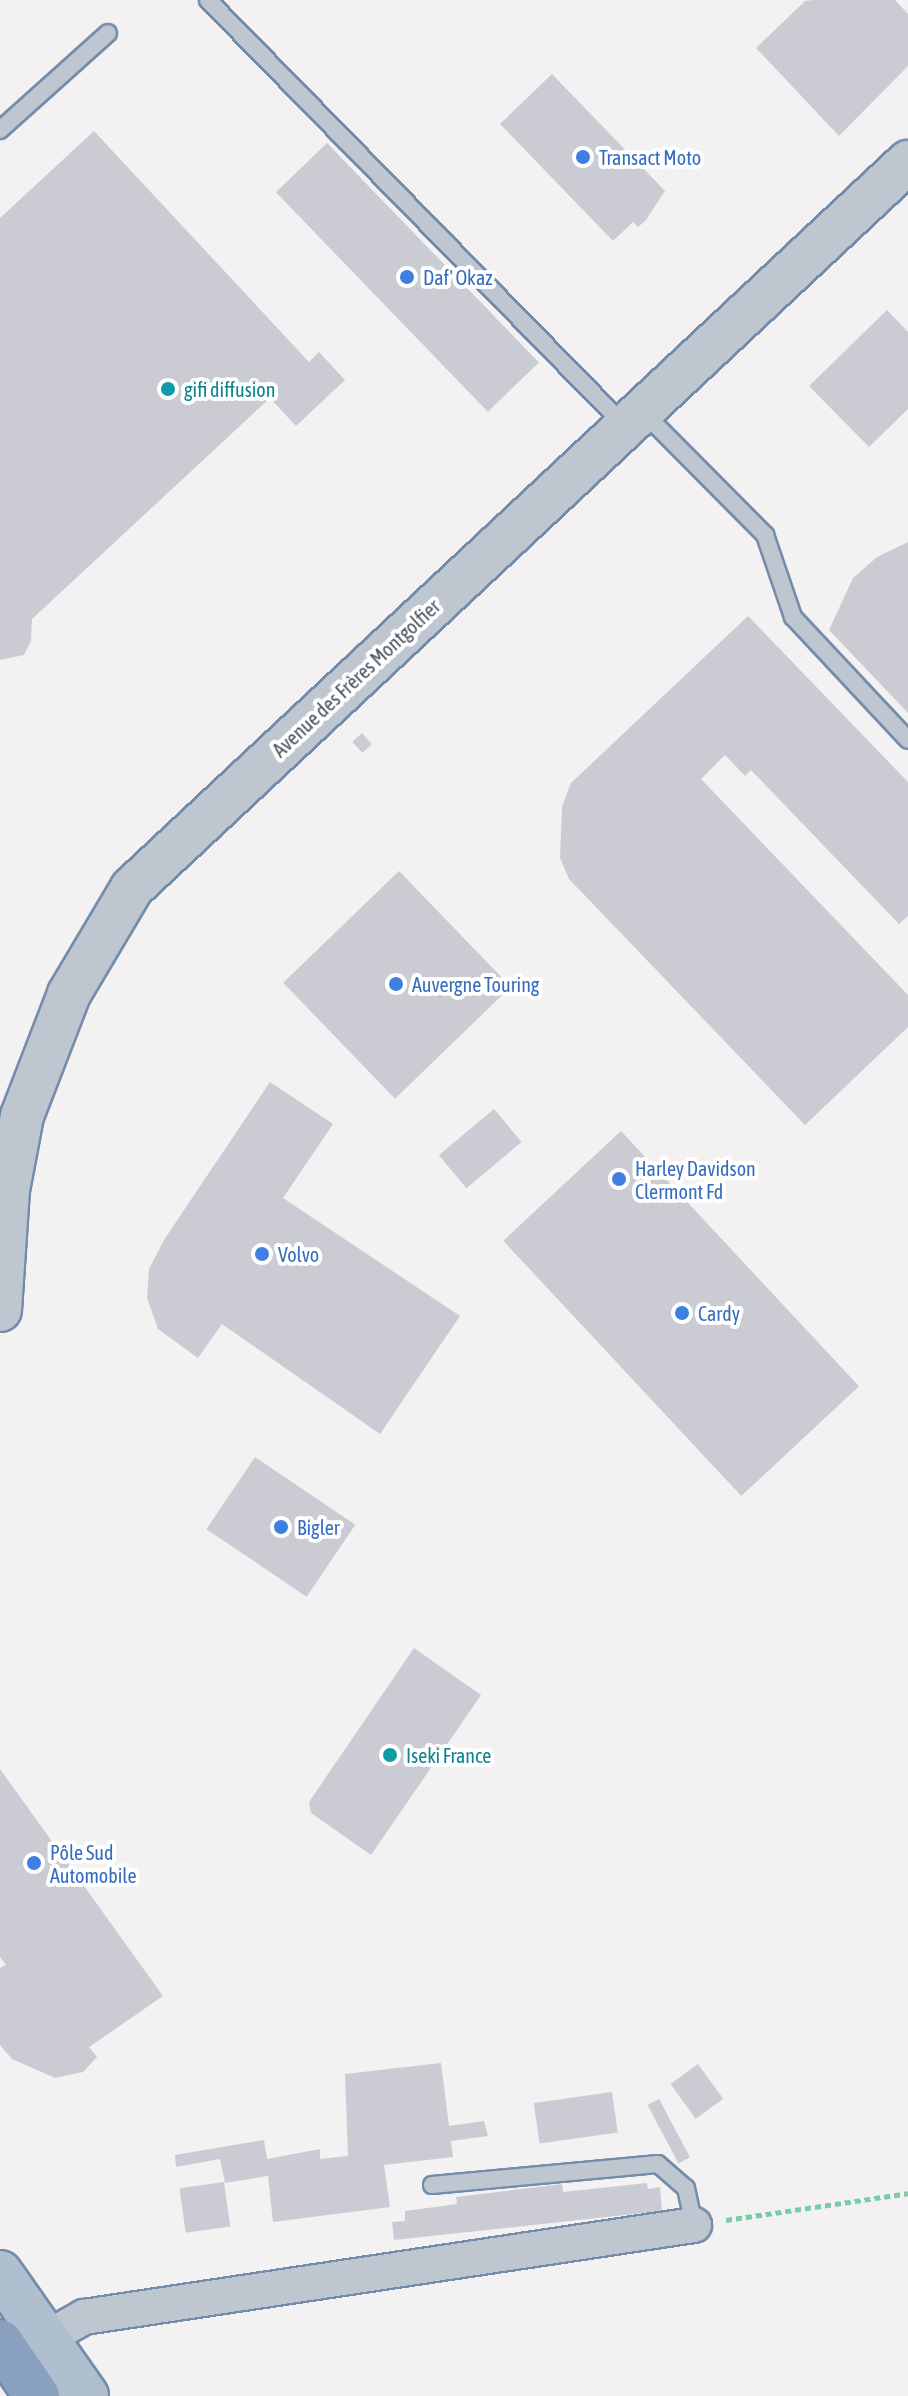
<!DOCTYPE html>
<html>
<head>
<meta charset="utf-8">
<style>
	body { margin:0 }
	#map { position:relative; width:908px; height:2396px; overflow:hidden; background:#f3f1f1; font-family:"Asap Condensed",sans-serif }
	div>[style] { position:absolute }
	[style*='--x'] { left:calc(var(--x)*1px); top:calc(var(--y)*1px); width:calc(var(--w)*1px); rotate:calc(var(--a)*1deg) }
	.building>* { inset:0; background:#cbccd3; transform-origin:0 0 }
	.path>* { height:5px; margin-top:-2.5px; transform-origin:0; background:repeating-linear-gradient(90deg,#77cea6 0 6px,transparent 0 10px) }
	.roads { filter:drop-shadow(2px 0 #748cab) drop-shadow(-2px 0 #748cab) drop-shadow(0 2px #748cab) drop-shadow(0 -2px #748cab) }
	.service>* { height:16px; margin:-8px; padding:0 8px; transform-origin:8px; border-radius:8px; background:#bec7cf }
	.minor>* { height:34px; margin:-17px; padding:0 17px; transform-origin:17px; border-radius:17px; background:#bec7cf }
	.tertiary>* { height:42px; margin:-21px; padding:0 21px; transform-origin:21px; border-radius:21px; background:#bec7cf }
	.primary>* { height:44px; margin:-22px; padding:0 22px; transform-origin:22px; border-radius:22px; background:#b0bfcf }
	.motorway>* { height:44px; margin:-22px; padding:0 22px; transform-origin:22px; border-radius:22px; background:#89a1bf }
	.dots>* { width:22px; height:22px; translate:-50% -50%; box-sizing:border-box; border:4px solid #fff; border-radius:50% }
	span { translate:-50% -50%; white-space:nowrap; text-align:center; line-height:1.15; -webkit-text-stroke:8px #fff; paint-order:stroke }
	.shop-label { font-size:20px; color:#366cbe }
	.left { translate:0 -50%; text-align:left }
	.culture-label { font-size:20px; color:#0d838f }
	.street-label { font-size:20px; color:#48535e }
</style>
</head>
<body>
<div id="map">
	<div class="building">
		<div style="clip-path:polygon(813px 0,895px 0,908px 14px,908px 66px,839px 136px,756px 48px,805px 1px)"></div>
		<div style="clip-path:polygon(552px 74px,665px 191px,646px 220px,638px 227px,633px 222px,613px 241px,500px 124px)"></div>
		<div style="clip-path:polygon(94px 131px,309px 362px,319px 352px,345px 380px,296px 426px,270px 398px,32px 619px,31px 641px,24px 655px,0 660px,0 218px)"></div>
		<div style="left:327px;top:143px;width:305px;height:71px;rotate:46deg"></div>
		<div style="clip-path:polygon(887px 310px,908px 332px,908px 409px,869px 447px,809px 386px)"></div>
		<div style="clip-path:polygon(908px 542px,908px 713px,829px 630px,853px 578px,877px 557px)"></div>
		<div style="clip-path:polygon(748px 616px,908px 782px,908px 916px,899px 924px,751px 770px,745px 776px,725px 755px,701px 779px,908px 995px,908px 1027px,805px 1125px,569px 879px,560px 858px,562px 807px,571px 783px)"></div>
		<div style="left:362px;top:733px;width:15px;height:13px;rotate:48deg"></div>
		<div style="left:399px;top:871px;width:161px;height:161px;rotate:46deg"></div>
		<div style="clip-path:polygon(270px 1082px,333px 1124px,283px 1198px,460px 1316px,380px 1434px,222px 1324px,198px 1358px,158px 1329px,147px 1298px,149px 1269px,164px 1240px)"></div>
		<div style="left:494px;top:1109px;width:43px;height:72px;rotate:50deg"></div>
		<div style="left:621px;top:1131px;width:349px;height:161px;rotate:47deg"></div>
		<div style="left:255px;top:1457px;width:121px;height:87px;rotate:34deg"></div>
		<div style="clip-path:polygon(414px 1648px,481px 1695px,371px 1855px,311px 1813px,309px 1802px)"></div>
		<div style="clip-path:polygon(0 1769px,163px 1996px,89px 2047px,97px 2057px,83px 2072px,55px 2078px,12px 2059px,0 2045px,0 1968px,6px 1965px,0 1957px)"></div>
		<div style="clip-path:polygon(441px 2063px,449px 2126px,484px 2121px,488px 2136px,451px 2141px,453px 2157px,384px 2165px,390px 2207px,273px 2222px,268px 2176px,225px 2183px,220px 2159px,176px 2167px,175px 2155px,264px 2140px,267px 2159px,320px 2149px,320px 2159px,348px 2156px,345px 2074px)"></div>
		<div style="left:698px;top:2064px;width:43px;height:34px;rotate:54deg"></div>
		<div style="left:612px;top:2092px;width:41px;height:79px;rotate:82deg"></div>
		<div style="left:659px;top:2099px;width:66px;height:13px;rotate:62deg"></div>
		<div style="left:224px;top:2182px;width:45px;height:45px;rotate:82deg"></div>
		<div style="clip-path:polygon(647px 2183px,648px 2189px,660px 2187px,662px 2211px,394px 2240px,392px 2222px,405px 2221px,405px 2211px,457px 2204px,456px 2197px,562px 2184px,563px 2192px)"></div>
	</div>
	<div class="path">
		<div style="--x:726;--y:2220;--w:184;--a:-8.4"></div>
	</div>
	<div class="roads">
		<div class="service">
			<div style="--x:208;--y:0;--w:595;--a:45.61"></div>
			<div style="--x:0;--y:130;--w:145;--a:-41.9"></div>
			<div style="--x:642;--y:411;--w:175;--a:45.2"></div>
			<div style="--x:765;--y:535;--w:87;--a:71.1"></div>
			<div style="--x:793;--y:617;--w:168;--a:46.9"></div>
			<div style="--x:432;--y:2185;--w:227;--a:-5.3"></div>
			<div style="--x:658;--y:2164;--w:37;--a:41"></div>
			<div style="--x:686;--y:2188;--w:38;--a:78"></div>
		</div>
		<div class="minor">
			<div style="--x:45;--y:2339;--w:45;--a:-29.4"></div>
			<div style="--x:84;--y:2317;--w:617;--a:-8.58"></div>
		</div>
		<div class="tertiary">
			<div style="--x:0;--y:1310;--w:120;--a:-86.2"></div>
			<div style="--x:8;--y:1190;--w:75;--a:-79.3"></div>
			<div style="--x:22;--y:1116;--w:131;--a:-68.9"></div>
			<div style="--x:69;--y:994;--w:123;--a:-59.3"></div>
			<div style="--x:132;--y:888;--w:1063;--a:-43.09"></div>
		</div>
		<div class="primary">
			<div style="--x:0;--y:2273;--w:150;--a:55"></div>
		</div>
		<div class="motorway">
			<div style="--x:0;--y:2342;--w:65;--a:55.6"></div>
		</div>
	</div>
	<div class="dots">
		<div style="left:583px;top:157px;background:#3f7fe0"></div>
		<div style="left:407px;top:277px;background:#3f7fe0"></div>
		<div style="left:168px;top:389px;background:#0f9aa8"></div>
		<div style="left:396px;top:984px;background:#3f7fe0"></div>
		<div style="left:619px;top:1179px;background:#3f7fe0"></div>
		<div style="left:262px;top:1254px;background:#3f7fe0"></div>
		<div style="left:682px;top:1313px;background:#3f7fe0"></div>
		<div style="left:281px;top:1527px;background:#3f7fe0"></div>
		<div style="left:390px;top:1755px;background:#0f9aa8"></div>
		<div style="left:34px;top:1863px;background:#3f7fe0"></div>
	</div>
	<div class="shop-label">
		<span class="left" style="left:599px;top:157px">Transact Moto</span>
		<span class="left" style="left:423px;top:277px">Daf' Okaz</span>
		<span class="left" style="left:412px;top:984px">Auvergne Touring</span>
		<span class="left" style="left:635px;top:1180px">Harley Davidson<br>Clermont Fd</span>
		<span class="left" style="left:278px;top:1254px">Volvo</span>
		<span class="left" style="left:698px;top:1313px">Cardy</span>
		<span class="left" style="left:297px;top:1527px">Bigler</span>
		<span class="left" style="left:50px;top:1864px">Pôle Sud<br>Automobile</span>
	</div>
	<div class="culture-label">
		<span class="left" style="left:184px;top:389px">gifi diffusion</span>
		<span class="left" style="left:406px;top:1755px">Iseki France</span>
	</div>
	<div class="street-label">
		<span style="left:356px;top:678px;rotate:-43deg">Avenue des Frères Montgolfier</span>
	</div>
</div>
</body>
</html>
